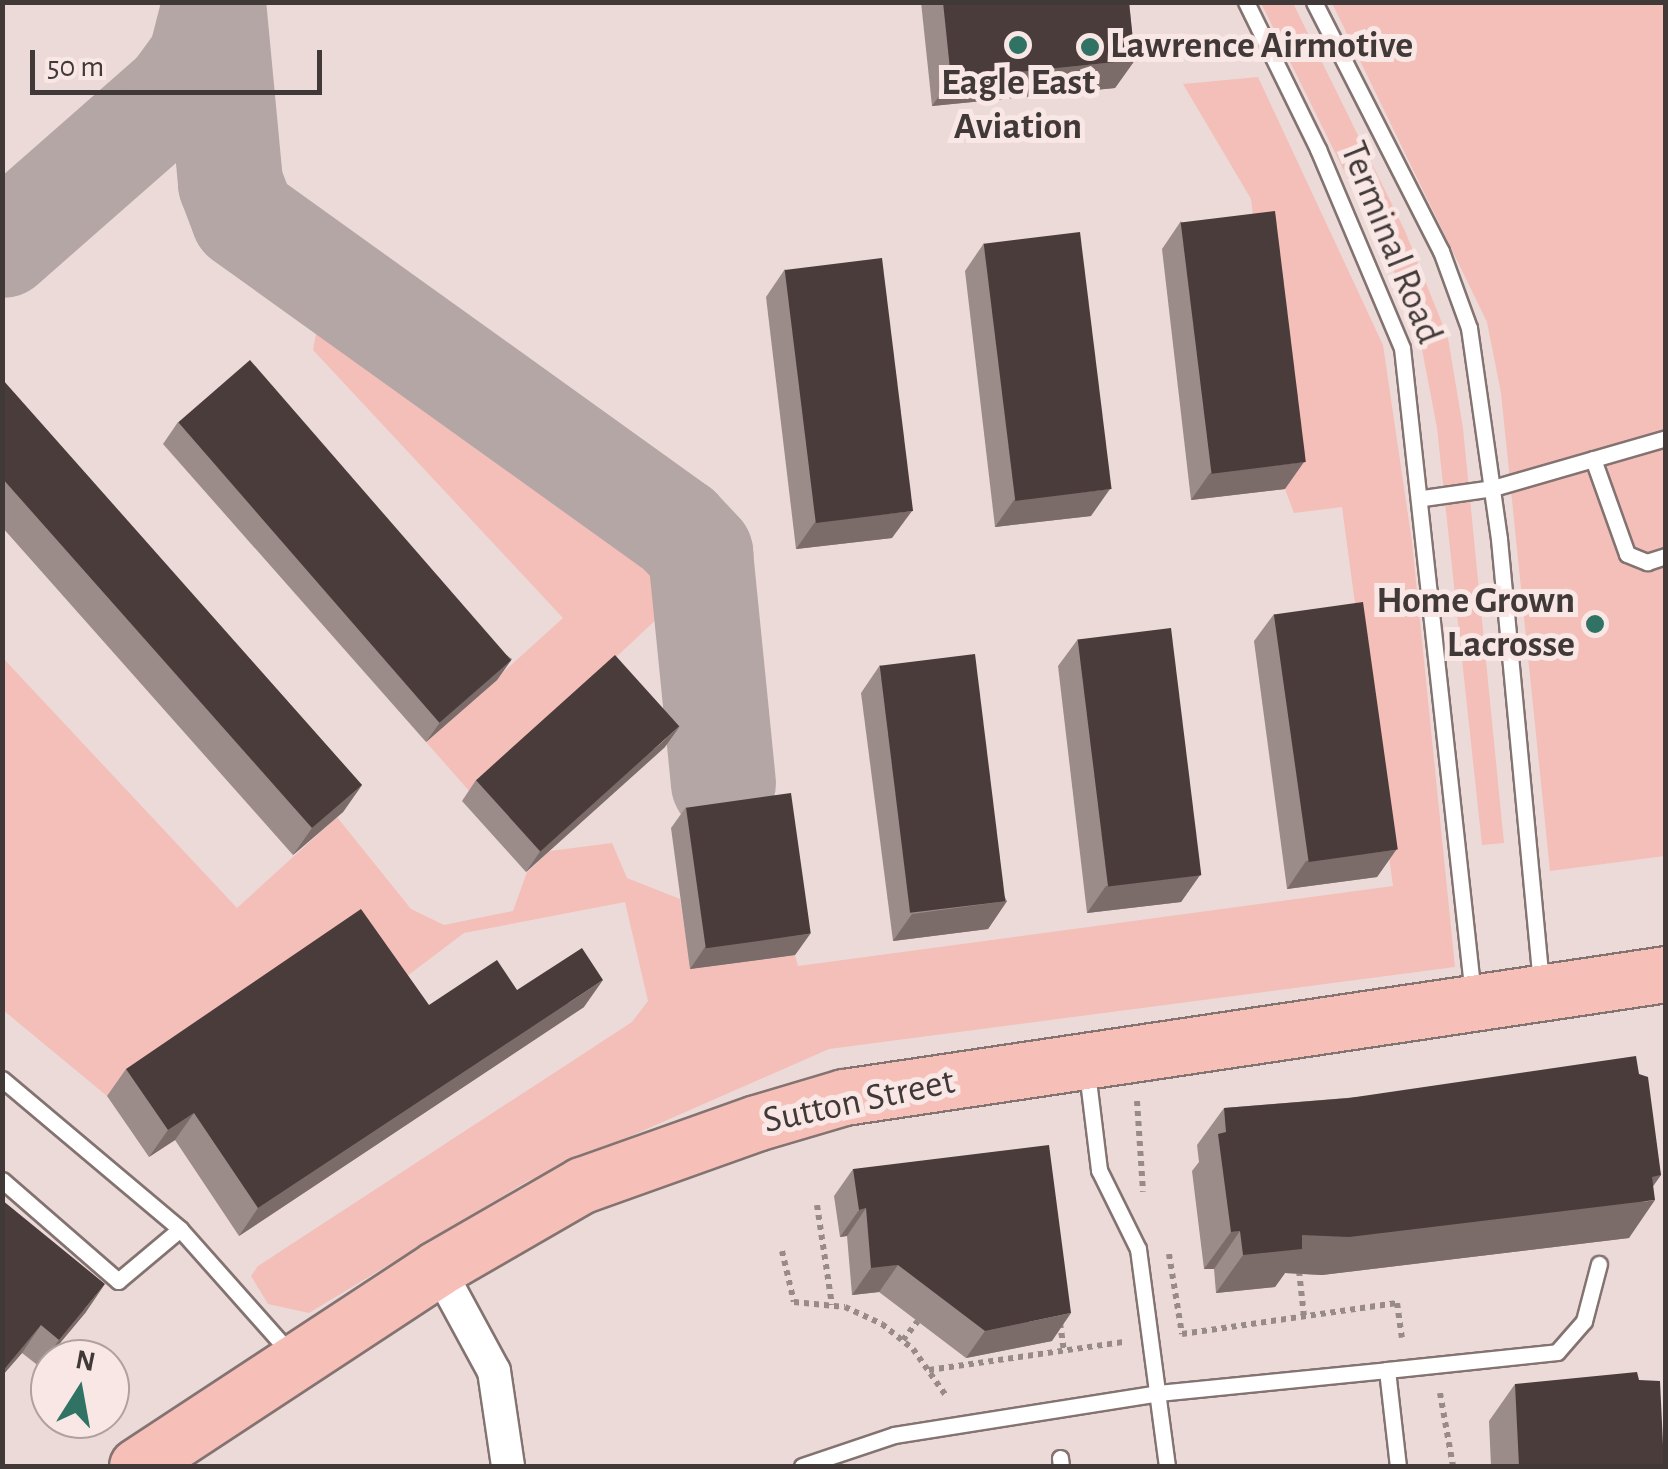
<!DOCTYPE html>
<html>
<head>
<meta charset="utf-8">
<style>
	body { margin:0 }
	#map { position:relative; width:1668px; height:1469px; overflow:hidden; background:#ecdad8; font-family:"Alegreya Sans",sans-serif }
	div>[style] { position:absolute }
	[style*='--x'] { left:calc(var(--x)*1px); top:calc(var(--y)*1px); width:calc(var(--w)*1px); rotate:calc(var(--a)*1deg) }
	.green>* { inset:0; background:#f3bfb8 }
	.taxiway>* { height:105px; margin:-52.5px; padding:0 52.5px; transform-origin:52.5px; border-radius:52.5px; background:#b4a6a4 }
	.path>* { height:6px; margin-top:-3px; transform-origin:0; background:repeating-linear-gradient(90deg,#978a89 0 5px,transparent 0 10px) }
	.roads { filter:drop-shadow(2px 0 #837371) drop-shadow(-2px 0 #837371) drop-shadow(0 2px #837371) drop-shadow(0 -2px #837371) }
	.lane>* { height:15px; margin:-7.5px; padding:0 7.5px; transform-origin:7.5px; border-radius:7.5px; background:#fff }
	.street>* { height:32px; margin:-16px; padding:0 16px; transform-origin:16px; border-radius:16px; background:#fff }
	.highway>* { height:55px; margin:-27.5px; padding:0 27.5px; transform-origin:27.5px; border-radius:27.5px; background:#f6c0b9 }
	.wall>* { inset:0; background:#9b8b89 }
	.shaded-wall>* { inset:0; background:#7b6b69 }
	.building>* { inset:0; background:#4a3c3a; transform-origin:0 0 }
	.dots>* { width:28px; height:28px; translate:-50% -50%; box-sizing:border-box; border:5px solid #f9e7e5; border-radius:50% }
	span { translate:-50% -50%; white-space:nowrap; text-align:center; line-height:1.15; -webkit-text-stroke:10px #f9e7e5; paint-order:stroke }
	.poi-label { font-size:38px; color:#403938; font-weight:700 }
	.left { translate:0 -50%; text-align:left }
	.right { translate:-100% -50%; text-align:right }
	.street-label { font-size:38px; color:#403938 }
	.frame { position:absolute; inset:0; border:5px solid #403938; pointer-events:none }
	.north { position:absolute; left:30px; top:1339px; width:100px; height:100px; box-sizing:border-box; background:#f9e7e5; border:2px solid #afa1a0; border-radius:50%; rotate:11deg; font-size:28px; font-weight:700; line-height:40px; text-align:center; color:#403938 }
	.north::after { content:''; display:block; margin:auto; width:35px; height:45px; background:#307364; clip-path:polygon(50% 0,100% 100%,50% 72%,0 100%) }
	.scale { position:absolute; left:30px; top:50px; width:292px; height:45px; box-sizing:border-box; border:5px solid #403938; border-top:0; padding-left:12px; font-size:30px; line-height:35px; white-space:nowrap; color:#403938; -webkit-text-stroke:8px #f9e7e5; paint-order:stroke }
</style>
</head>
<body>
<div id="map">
	<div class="green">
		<div style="clip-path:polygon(1261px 3px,1293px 3px,1405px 231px,1448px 338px,1463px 428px,1504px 843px,1482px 845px,1437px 428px,1420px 339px,1407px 298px)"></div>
		<div style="clip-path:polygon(1332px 3px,1665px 3px,1665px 856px,1550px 871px,1501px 393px,1487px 322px)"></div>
		<div style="clip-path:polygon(1258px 77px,1383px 345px,1412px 542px,1455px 967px,829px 1049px,526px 1182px,309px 1313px,268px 1304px,251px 1276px,258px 1266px,632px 1022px,648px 1001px,625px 902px,464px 933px,382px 995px,107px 1096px,3px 1010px,2px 657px,237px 908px,337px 817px,411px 909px,444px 925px,513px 911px,527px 872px,550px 851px,612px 843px,627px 878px,680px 899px,691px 969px,795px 955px,798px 966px,1393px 886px,1342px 507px,1294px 513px,1285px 489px,1251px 199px,1183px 84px)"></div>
		<div style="clip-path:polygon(320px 312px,668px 566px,671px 597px,660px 616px,471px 793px,426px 742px,563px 618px,313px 350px)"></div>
	</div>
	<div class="taxiway">
		<div style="--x:213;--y:2;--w:182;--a:84.6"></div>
		<div style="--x:230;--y:183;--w:36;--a:69"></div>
		<div style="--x:243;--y:217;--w:535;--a:35.65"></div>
		<div style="--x:678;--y:529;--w:33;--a:47"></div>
		<div style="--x:700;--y:553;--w:231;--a:84.3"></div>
		<div style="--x:2;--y:245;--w:230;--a:-41.3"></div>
		<div style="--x:175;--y:93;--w:42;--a:-53.7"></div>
		<div style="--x:200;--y:59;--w:53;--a:-75.7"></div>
	</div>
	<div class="path">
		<div style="--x:1137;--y:1101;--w:91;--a:86.2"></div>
		<div style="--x:817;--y:1205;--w:101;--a:81.5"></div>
		<div style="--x:782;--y:1251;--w:52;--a:76.8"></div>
		<div style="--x:794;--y:1302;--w:51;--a:5.6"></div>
		<div style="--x:845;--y:1307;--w:41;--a:24.7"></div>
		<div style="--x:882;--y:1324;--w:40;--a:39"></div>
		<div style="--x:913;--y:1349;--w:59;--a:54.7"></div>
		<div style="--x:1169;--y:1254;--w:81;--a:80.8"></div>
		<div style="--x:1182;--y:1334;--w:217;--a:-8.2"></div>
		<div style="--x:1397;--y:1303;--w:35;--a:82"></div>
		<div style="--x:1299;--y:1271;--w:45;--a:83.7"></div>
		<div style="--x:1060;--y:1323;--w:29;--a:82"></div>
		<div style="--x:903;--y:1340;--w:24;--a:-52"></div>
		<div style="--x:929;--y:1370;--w:197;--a:-8.2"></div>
		<div style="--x:1440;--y:1393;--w:74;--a:79.9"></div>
	</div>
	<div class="roads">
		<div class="lane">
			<div style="--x:1246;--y:2;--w:164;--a:63.9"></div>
			<div style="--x:1318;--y:149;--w:216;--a:67.1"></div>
			<div style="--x:1402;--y:348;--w:651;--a:83.74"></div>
			<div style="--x:1314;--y:2;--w:280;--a:63"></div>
			<div style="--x:1441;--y:251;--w:82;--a:70"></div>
			<div style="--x:1469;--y:328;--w:213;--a:81.9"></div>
			<div style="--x:1499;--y:539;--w:448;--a:84.6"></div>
			<div style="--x:1593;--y:459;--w:101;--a:70.3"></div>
			<div style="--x:1627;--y:554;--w:22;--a:22"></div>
			<div style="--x:1647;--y:562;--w:20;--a:-18"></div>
			<div style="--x:1423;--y:498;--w:71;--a:-8.1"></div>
			<div style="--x:1493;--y:488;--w:180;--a:-16.1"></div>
			<div style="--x:1087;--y:1072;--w:99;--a:83"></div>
			<div style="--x:1099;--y:1170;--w:88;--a:63.7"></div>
			<div style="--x:1138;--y:1249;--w:219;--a:82.4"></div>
			<div style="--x:2;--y:1079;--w:233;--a:40.1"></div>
			<div style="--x:180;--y:1229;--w:169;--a:48.4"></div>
			<div style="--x:2;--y:1180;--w:154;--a:41"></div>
			<div style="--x:118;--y:1281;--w:81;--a:-40"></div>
			<div style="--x:1387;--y:1370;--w:171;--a:-6"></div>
			<div style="--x:1557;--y:1352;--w:41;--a:-48.9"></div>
			<div style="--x:1584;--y:1321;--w:59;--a:-75.3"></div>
			<div style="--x:1060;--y:1458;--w:8;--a:83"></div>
			<div style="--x:802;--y:1466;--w:97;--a:-18.6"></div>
			<div style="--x:894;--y:1435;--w:267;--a:-9"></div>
			<div style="--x:1158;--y:1393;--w:230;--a:-5.7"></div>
			<div style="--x:1387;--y:1370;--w:97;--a:83.5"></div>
		</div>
		<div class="street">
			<div style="--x:438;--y:1268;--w:117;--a:61.5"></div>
			<div style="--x:494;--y:1371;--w:96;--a:81.6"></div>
		</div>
		<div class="highway">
			<div style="--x:137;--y:1466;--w:360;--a:-33.3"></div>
			<div style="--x:438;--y:1268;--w:166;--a:-30"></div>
			<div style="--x:582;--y:1185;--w:185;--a:-19.6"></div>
			<div style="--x:756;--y:1123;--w:92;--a:-16.5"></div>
			<div style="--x:844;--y:1097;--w:831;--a:-8.51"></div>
		</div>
	</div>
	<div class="wall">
		<div style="clip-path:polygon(921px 2px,1129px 2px,1135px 60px,1115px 88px,932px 106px)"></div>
		<div style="clip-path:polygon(1181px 221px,1285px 489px,1191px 500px,1162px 249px)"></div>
		<div style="clip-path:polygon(984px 243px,1091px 516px,995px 527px,965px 271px)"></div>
		<div style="clip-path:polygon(785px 269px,892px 538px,796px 549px,766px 297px)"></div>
		<div style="clip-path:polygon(2px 379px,362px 785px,343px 812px,293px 855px,2px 527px)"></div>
		<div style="clip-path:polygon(178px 422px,512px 659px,497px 680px,426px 742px,163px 444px)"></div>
		<div style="clip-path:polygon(1274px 614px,1396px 850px,1377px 877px,1287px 889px,1254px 641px)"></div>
		<div style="clip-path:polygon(1078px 639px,1200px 875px,1181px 902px,1087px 913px,1058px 666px)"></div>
		<div style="clip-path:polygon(880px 665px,1007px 901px,988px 929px,893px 941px,861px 693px)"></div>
		<div style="clip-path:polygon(665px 747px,526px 872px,462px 801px,476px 780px)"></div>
		<div style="clip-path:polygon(686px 807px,810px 934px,795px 955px,690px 969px,671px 828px)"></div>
		<div style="clip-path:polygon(517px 990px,584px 1007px,239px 1236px,175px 1140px,149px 1157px,107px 1096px,126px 1069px,429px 1005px)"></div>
		<div style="clip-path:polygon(1639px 1074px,1661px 1175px,1653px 1185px,1629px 1238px,1322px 1275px,1285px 1273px,1275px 1287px,1216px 1293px,1214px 1269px,1204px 1269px,1192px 1171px,1199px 1162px,1197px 1145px,1224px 1108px)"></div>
		<div style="clip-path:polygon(853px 1169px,1052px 1341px,966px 1358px,879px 1292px,852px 1295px,847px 1236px,840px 1237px,834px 1196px)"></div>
		<div style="clip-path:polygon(2px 1200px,86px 1312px,40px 1367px,22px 1353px,2px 1376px)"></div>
		<div style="clip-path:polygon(1515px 1384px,1664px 1466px,1491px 1466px,1489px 1421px)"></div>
	</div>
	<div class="shaded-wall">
		<div style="clip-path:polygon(1135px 60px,1115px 88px,932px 106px,951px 79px)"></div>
		<div style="clip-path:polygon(1304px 462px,1285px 489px,1191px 500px,1210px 473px)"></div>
		<div style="clip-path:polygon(1110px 489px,1091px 516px,995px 527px,1014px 500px)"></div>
		<div style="clip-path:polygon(912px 511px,892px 538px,796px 549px,815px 522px)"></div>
		<div style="clip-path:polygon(512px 659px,497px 680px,426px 742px,441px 721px)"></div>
		<div style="clip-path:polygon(680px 726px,665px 747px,526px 872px,541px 850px)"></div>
		<div style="clip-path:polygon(362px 785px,343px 812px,293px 855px,312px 828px)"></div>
		<div style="clip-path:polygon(1396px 850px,1377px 877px,1287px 889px,1306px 861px)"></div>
		<div style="clip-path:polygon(1200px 875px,1181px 902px,1087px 913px,1106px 886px)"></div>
		<div style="clip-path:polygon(1007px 901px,988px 929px,893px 941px,912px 914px)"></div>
		<div style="clip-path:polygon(810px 934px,795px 955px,690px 969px,705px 947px)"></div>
		<div style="clip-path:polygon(603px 980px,584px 1007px,239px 1236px,258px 1208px)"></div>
		<div style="clip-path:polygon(194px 1113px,175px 1140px,149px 1157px,168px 1130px)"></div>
		<div style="clip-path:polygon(1661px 1175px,1642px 1202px,1655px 1200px,1629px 1238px,1322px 1275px,1285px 1273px,1275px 1287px,1216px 1293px,1243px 1255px,1302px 1235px)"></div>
		<div style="clip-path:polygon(866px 1208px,847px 1236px,840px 1237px,859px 1210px)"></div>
		<div style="clip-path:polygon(1240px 1231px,1214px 1269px,1204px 1269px,1231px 1232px)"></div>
		<div style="clip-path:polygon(898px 1265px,879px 1292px,852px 1295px,871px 1268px)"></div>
		<div style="clip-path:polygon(105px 1284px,86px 1312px,40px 1367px,59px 1340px)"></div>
		<div style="clip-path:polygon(1071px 1313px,1052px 1341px,966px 1358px,985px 1331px)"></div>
		<div style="clip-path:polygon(41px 1325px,22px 1353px,2px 1376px,2px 1372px)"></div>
	</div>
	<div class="building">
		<div style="clip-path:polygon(943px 2px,1129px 2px,1135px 60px,951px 79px)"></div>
		<div style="left:1275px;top:211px;width:253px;height:95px;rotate:83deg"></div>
		<div style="left:1080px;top:232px;width:259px;height:97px;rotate:83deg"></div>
		<div style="left:882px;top:258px;width:255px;height:98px;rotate:83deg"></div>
		<div style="left:250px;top:360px;width:398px;height:95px;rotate:49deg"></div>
		<div style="clip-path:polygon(2px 379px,362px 785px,312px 828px,2px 478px)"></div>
		<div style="left:1363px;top:602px;width:250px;height:90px;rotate:82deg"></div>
		<div style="left:1171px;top:628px;width:249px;height:94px;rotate:83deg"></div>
		<div style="left:975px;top:654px;width:249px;height:96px;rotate:83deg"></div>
		<div style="left:615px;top:655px;width:96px;height:187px;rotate:48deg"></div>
		<div style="left:791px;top:793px;width:142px;height:106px;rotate:82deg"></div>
		<div style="clip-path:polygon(361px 909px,429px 1005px,497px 960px,517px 990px,582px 948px,603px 980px,258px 1208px,194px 1113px,168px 1130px,126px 1069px)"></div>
		<div style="clip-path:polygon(1636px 1056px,1639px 1074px,1648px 1077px,1661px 1175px,1652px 1177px,1655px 1200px,1349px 1237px,1302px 1235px,1302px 1249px,1243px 1255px,1240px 1231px,1231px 1232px,1218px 1134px,1226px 1132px,1224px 1108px,1349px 1098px)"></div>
		<div style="clip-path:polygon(1049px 1145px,1071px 1313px,985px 1331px,898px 1265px,871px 1268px,866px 1208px,859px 1210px,853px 1169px)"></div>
		<div style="clip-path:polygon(2px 1200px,105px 1284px,59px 1340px,41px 1325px,2px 1372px)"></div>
		<div style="clip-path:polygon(1637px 1372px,1639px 1380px,1660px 1381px,1664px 1466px,1519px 1466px,1515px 1384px)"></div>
	</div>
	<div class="dots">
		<div style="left:1018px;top:45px;background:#307364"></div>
		<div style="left:1090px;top:47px;background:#307364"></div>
		<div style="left:1595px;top:624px;background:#307364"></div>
	</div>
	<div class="poi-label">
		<span class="left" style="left:1110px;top:47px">Lawrence Airmotive</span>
		<span style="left:1018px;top:106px">Eagle East<br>Aviation</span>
		<span class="right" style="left:1575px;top:624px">Home Grown<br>Lacrosse</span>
	</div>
	<div class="street-label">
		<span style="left:1390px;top:243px;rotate:68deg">Terminal Road</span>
		<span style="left:859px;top:1102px;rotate:-12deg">Sutton Street</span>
	</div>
	<div class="frame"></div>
	<div class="north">N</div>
	<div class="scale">50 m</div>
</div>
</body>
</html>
